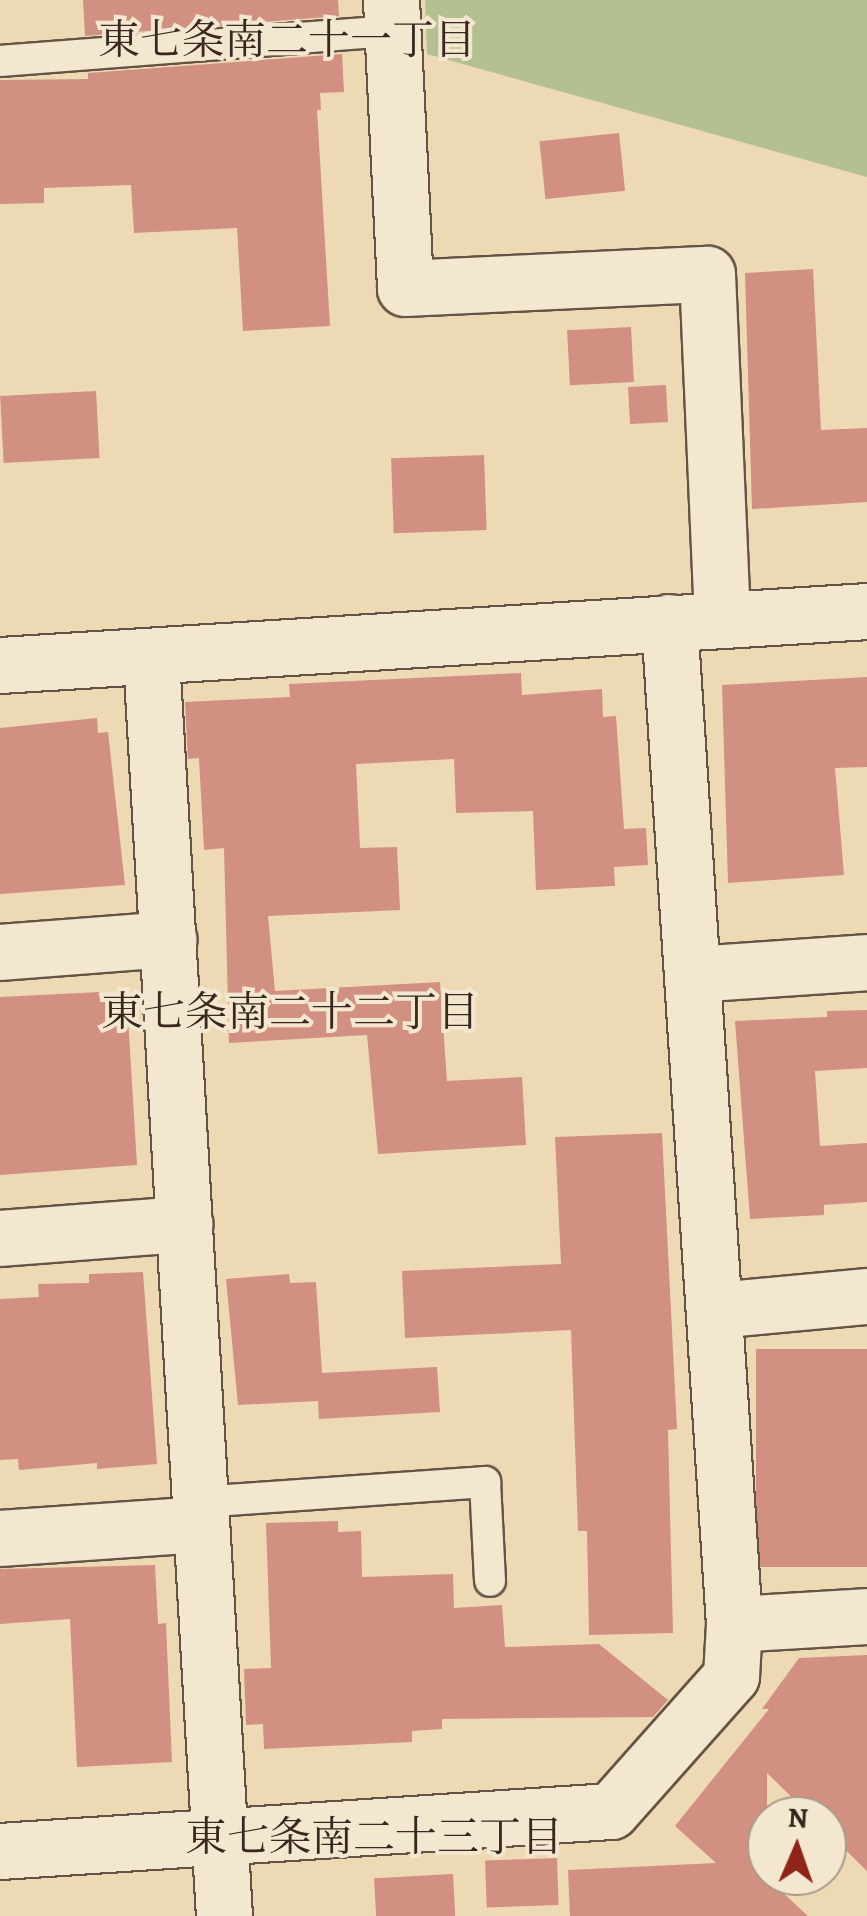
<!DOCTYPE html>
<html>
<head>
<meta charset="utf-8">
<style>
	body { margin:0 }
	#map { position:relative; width:867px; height:1916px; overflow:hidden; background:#eddab5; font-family:Alegreya,"Noto Serif JP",serif }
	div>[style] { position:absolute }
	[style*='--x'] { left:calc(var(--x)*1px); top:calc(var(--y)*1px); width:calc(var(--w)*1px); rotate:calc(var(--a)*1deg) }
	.green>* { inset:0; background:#b5c090 }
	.building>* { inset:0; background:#d19081; transform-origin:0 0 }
	.roads { filter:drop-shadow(2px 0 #655445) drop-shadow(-2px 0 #655445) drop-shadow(0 2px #655445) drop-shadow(0 -2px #655445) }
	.lane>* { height:30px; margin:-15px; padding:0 15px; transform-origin:15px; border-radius:15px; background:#f3e7cf }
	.street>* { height:55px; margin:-27.5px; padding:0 27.5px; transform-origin:27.5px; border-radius:27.5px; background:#f3e7cf }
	span { translate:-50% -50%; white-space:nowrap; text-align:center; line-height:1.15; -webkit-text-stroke:8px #f3e7cf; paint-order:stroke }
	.neighbourhood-label { font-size:42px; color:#382820 }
	.north { position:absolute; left:747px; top:1796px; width:100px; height:100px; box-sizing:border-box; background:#f3e7cf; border:2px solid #a89b89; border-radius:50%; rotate:2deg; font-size:28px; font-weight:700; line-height:40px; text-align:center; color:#382820 }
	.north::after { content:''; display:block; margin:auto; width:35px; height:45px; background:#8f2418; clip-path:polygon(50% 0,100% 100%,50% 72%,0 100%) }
</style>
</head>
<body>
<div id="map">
	<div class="green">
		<div style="clip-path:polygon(425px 0,867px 0,867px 177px,427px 54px)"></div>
	</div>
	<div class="building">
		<div style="clip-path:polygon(83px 0,338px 0,339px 16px,85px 36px)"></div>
		<div style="clip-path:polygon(342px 54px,344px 92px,320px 93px,321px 110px,317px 110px,330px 326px,243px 331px,237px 228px,134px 233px,131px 185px,44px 188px,44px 203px,0 204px,0 80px,88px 79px,88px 73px)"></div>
		<div style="left:619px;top:133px;width:58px;height:80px;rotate:84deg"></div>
		<div style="clip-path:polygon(813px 269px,821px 430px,867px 428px,867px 502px,752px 509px,745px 273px)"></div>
		<div style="left:631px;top:327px;width:55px;height:64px;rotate:87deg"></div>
		<div style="left:666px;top:385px;width:37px;height:38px;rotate:87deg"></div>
		<div style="left:96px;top:391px;width:67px;height:96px;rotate:87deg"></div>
		<div style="left:484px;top:455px;width:75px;height:93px;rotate:88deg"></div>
		<div style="clip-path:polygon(521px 673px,522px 695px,602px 689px,603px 717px,616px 716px,624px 829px,646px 828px,648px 865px,614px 867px,615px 886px,536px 890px,533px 811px,456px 813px,454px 759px,356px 764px,360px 848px,397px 847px,400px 910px,268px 916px,275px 991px,440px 982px,447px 1081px,522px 1077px,526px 1145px,378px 1154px,367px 1035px,229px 1043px,224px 848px,204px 850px,199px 758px,188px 759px,185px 702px,290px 697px,289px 684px)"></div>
		<div style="clip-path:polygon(867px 677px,867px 767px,835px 768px,844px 875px,728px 883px,722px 685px)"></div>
		<div style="clip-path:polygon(97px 718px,98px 733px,108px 732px,125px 885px,0 894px,0 728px)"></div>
		<div style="clip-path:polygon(100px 992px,100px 1002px,127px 1001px,137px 1165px,0 1175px,0 997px)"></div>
		<div style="clip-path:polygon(867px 1010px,867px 1068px,815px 1071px,820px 1146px,867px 1143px,867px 1202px,824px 1205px,824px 1215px,750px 1219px,735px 1021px,827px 1017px,827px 1011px)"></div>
		<div style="clip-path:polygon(662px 1133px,677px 1429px,668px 1430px,673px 1633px,589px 1635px,587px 1531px,578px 1531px,571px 1330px,405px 1338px,402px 1271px,561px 1264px,555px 1137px)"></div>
		<div style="clip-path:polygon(143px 1272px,157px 1464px,97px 1469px,97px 1463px,19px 1470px,18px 1459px,0 1460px,0 1299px,39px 1297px,38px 1284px,89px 1283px,89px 1274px)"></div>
		<div style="clip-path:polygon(289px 1274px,290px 1283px,316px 1282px,322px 1373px,437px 1367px,440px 1412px,319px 1419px,318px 1401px,238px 1405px,226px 1279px)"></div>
		<div style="left:867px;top:1349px;width:218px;height:111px;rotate:90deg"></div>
		<div style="clip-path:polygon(338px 1521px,338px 1532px,361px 1531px,362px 1577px,453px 1574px,454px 1608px,502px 1605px,505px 1647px,599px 1644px,668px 1700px,653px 1717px,442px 1719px,442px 1729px,412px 1731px,412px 1742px,264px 1749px,263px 1724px,246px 1725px,244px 1669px,271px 1668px,266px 1523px)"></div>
		<div style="clip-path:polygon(155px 1565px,158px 1624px,166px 1623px,172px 1762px,77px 1767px,70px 1619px,0 1624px,0 1569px)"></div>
		<div style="clip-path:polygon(867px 1655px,867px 1871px,827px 1832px,827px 1816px,811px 1816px,767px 1773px,767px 1878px,808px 1916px,570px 1916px,568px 1870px,716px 1863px,675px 1826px,769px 1709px,762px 1709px,799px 1658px)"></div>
		<div style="left:557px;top:1858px;width:47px;height:72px;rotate:88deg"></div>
		<div style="left:453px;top:1874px;width:42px;height:79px;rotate:87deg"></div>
	</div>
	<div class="roads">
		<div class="lane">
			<div style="--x:0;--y:61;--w:394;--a:-4.4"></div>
			<div style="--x:200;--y:1502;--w:286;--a:-4"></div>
			<div style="--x:485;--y:1482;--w:99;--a:87.1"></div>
		</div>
		<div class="street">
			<div style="--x:391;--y:0;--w:288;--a:87.2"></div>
			<div style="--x:405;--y:288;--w:302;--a:-2.7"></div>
			<div style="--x:707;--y:274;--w:344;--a:87.5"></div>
			<div style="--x:151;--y:658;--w:1260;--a:86.68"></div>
			<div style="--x:0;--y:665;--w:869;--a:-3.56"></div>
			<div style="--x:0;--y:952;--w:169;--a:-4.4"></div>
			<div style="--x:693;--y:974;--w:174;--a:-3.9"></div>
			<div style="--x:0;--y:1238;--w:185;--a:-4.4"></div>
			<div style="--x:715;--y:1310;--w:153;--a:-5.3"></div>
			<div style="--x:0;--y:1538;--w:201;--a:-4"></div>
			<div style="--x:734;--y:1624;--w:133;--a:-3.4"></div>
			<div style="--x:0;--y:1851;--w:612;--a:-3.75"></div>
			<div style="--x:611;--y:1811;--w:181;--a:-48.4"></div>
			<div style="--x:731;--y:1676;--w:52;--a:-86.7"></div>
			<div style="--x:734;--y:1624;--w:1004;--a:-93.71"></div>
		</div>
	</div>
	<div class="neighbourhood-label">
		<span style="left:287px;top:40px">東七条南二十一丁目</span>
		<span style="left:290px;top:1012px">東七条南二十二丁目</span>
		<span style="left:374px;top:1837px">東七条南二十三丁目</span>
	</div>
	<div class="north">N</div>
</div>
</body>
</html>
